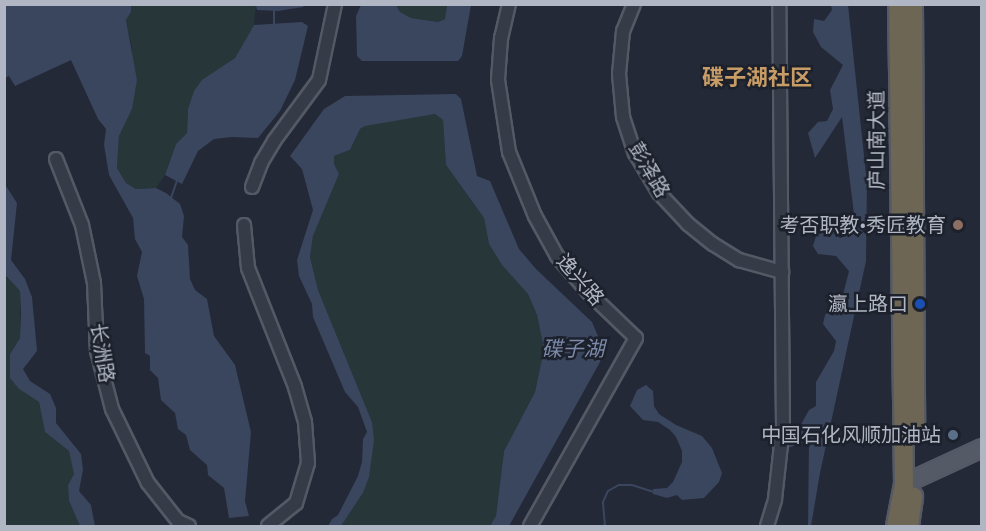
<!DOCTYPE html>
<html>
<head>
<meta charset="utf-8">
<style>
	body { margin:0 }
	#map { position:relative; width:986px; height:531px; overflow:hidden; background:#232937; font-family:Rubik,"Noto Sans SC",sans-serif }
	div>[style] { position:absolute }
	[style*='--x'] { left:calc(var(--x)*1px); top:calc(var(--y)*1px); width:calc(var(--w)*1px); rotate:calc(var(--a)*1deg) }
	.green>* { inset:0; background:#263639 }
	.water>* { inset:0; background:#3a455e }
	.stream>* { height:2px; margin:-1px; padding:0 1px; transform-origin:1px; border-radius:1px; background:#3a455e }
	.roads { filter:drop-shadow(2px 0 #545965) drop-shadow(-2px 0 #545965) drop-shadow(0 2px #545965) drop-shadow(0 -2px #545965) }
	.minor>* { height:12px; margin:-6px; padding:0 6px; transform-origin:6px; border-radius:6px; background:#363c47 }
	.major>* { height:16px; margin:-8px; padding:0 8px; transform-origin:8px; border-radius:8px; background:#555a67 }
	.highway>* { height:18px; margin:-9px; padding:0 9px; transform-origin:9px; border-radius:9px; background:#6d6654 }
	.dots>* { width:16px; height:16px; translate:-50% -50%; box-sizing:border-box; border:3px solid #1c212c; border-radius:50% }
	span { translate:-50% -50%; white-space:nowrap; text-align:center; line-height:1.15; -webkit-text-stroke:5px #1c212c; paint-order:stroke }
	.street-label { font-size:20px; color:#b1b6c4 }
	.poi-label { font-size:20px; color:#b1b6c4 }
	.right { translate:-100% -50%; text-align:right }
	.water-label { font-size:21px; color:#7c8aa9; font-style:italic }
	.quarter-label { font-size:22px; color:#c89c67; font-weight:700 }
	.frame { position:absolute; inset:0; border:6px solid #b1b6c4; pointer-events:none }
</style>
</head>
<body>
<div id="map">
	<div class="green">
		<div style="clip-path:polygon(131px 5px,256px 5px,254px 25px,235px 58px,221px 68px,188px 109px,187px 133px,176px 144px,165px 175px,156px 188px,136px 189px,126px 183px,117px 168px,119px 136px,132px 109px,132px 48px,126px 20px,131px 12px)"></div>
		<div style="clip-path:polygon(396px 5px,447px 5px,445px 19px,438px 22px,411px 18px,400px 12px)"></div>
		<div style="clip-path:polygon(435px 114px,443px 120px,446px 165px,484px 218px,489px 244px,502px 265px,528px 294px,537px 315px,544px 349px,535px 392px,504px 451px,496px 516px,490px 526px,341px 526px,363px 493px,372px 422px,318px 290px,310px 257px,313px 236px,339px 174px,333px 164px,334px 156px,350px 150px,360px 129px,365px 125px)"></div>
		<div style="clip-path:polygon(4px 275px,20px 291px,20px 338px,10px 354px,19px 389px,39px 402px,45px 432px,69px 451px,73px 458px,74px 474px,68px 485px,69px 501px,80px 526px,5px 526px)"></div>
	</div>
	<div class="water">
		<div style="clip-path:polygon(4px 5px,131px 5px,131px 12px,126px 20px,137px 80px,132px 109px,119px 136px,117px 168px,126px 183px,136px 189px,156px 188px,166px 193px,180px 204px,184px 216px,182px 237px,188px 245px,190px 279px,195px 290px,207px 299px,214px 336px,235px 365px,251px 432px,245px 501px,249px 516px,229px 518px,224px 488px,208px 475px,207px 465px,190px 450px,186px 435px,178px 429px,175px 413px,161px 400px,158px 378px,150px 370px,150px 356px,145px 353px,144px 299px,137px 276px,142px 252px,135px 239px,133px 218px,109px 175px,104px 145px,106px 129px,98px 119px,71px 60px,15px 86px,9px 76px,5px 78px)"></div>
		<div style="clip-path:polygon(256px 5px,256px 4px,305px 5px,303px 7px,278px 11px,257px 10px)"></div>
		<div style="clip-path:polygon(361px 5px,396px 5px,400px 12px,411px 18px,438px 22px,445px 19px,447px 5px,471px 5px,462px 56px,458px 61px,362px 61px,357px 56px,356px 16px)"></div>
		<div style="clip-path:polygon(831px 5px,848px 5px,867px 184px,866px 261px,820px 473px,811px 526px,808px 526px,809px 440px,788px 448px,809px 410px,816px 406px,816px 382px,834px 351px,836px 341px,823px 324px,825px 315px,843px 295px,849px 271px,836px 256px,818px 254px,813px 246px,816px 236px,826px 224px,833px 224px,834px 234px,840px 238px,852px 234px,854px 214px,842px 117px,815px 158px,808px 133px,818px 122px,827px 121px,833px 109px,830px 90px,843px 65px,821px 47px,813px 32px,814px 19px,824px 21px,832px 10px)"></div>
		<div style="clip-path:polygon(302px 22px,308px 26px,295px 80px,280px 111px,258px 138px,232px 137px,214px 139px,198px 151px,182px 184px,165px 175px,176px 144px,187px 133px,188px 109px,194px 91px,202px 80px,235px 58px,254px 25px)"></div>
		<div style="clip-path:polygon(456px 94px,461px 99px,477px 176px,490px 181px,519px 249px,536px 269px,592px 322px,603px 348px,600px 362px,509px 526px,490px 526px,496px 516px,504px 451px,535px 392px,544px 349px,537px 315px,528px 294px,502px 265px,489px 244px,484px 218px,446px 165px,443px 120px,435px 114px,365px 126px,360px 129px,350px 150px,334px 156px,334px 164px,339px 174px,313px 236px,310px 257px,318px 290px,372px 422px,374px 440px,369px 477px,363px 493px,341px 526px,328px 526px,332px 519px,338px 515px,358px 476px,362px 462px,363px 439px,367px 432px,358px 407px,345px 392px,313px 317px,312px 304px,299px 276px,297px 260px,313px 210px,302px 169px,290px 156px,324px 109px,345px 96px)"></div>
		<div style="clip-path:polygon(6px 186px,17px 203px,11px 260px,25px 279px,32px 297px,37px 351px,23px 369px,30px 381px,50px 394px,56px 408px,56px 423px,81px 454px,83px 470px,79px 491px,91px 505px,95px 526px,80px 526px,69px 501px,68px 485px,74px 474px,69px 451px,45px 432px,39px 402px,19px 389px,10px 378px,10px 354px,20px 338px,21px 313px,20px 291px,5px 275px)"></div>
		<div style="clip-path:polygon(646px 385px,653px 391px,654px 406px,659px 414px,676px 425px,702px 436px,712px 448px,722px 473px,719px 482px,704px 498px,682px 500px,677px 495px,667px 498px,653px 494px,653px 489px,667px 488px,673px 482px,682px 462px,682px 451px,676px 437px,670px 430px,658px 422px,643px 420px,630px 406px,637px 390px)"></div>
	</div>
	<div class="stream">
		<div style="--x:274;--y:10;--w:16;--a:90"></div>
		<div style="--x:171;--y:198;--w:18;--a:-71"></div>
		<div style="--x:605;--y:526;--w:24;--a:-95"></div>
		<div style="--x:603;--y:502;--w:12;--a:-66"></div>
		<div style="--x:608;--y:491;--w:13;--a:-29"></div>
		<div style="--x:619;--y:485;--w:13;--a:0"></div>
		<div style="--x:632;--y:485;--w:22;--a:18"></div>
	</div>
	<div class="roads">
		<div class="minor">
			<div style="--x:509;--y:4;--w:35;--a:103"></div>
			<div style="--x:501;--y:38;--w:42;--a:94.1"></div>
			<div style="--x:498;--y:80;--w:73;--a:81.3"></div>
			<div style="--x:509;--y:152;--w:69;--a:67.9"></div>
			<div style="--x:535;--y:216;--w:46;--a:61.2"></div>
			<div style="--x:557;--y:256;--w:49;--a:49.1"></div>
			<div style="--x:589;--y:293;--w:65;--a:43.8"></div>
			<div style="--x:636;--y:338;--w:216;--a:119.4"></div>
			<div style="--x:634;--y:4;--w:29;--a:112"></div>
			<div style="--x:623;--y:31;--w:43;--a:95.3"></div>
			<div style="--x:619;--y:74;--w:43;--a:84.7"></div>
			<div style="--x:623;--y:117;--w:38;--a:72"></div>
			<div style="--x:635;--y:153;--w:47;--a:59"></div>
			<div style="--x:659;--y:193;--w:42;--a:46.9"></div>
			<div style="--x:688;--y:224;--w:32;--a:39"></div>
			<div style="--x:713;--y:244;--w:31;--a:32"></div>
			<div style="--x:739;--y:260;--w:45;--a:15.6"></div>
			<div style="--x:56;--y:159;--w:71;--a:68.5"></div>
			<div style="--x:82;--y:225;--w:59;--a:78.3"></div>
			<div style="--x:94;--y:283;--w:68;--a:87.5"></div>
			<div style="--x:97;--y:351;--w:60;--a:75.5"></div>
			<div style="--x:112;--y:409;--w:82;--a:64.1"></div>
			<div style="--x:148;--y:483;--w:48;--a:51.7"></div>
			<div style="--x:178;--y:521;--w:12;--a:24"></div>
			<div style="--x:252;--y:187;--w:26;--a:-69"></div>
			<div style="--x:261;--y:163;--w:26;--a:-59"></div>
			<div style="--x:274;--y:141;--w:76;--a:-53.6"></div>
			<div style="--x:319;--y:80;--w:78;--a:-78.1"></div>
			<div style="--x:244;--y:225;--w:43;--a:84.7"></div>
			<div style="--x:248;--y:268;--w:128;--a:68.4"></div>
			<div style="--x:295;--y:387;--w:36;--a:74"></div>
			<div style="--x:305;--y:422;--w:41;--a:85.8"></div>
			<div style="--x:308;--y:463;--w:42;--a:106.7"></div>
			<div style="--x:296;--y:503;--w:36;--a:141"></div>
			<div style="--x:767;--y:526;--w:28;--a:-73"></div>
			<div style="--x:775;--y:499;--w:73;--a:-83.7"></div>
			<div style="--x:783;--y:426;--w:422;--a:-90.5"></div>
		</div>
		<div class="major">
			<div style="--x:904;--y:484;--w:86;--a:-24.8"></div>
		</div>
		<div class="highway">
			<div style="--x:913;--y:4;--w:422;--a:89.7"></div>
			<div style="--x:896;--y:526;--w:43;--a:-79.2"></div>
			<div style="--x:904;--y:484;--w:480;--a:-90.7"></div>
			<div style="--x:909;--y:526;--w:30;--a:-82"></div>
		</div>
	</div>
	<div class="dots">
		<div style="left:958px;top:225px;background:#8d6e63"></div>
		<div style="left:920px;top:304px;background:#1a4fb4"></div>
		<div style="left:953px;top:435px;background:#5c6f8a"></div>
	</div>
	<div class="street-label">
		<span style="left:877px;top:140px;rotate:-90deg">庐山南大道</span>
		<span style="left:649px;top:170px;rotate:60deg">彭泽路</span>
		<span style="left:580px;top:280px;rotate:49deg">逸兴路</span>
		<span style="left:102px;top:353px;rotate:81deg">长洲路</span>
	</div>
	<div class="poi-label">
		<span class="right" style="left:946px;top:225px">考否职教·秀匠教育</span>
		<span class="right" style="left:908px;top:304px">瀛上路口</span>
		<span class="right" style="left:941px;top:435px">中国石化风顺加油站</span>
	</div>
	<div class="water-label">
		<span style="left:573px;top:349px">碟子湖</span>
	</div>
	<div class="quarter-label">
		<span style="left:757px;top:78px">碟子湖社区</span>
	</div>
	<div class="frame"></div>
</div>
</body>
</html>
